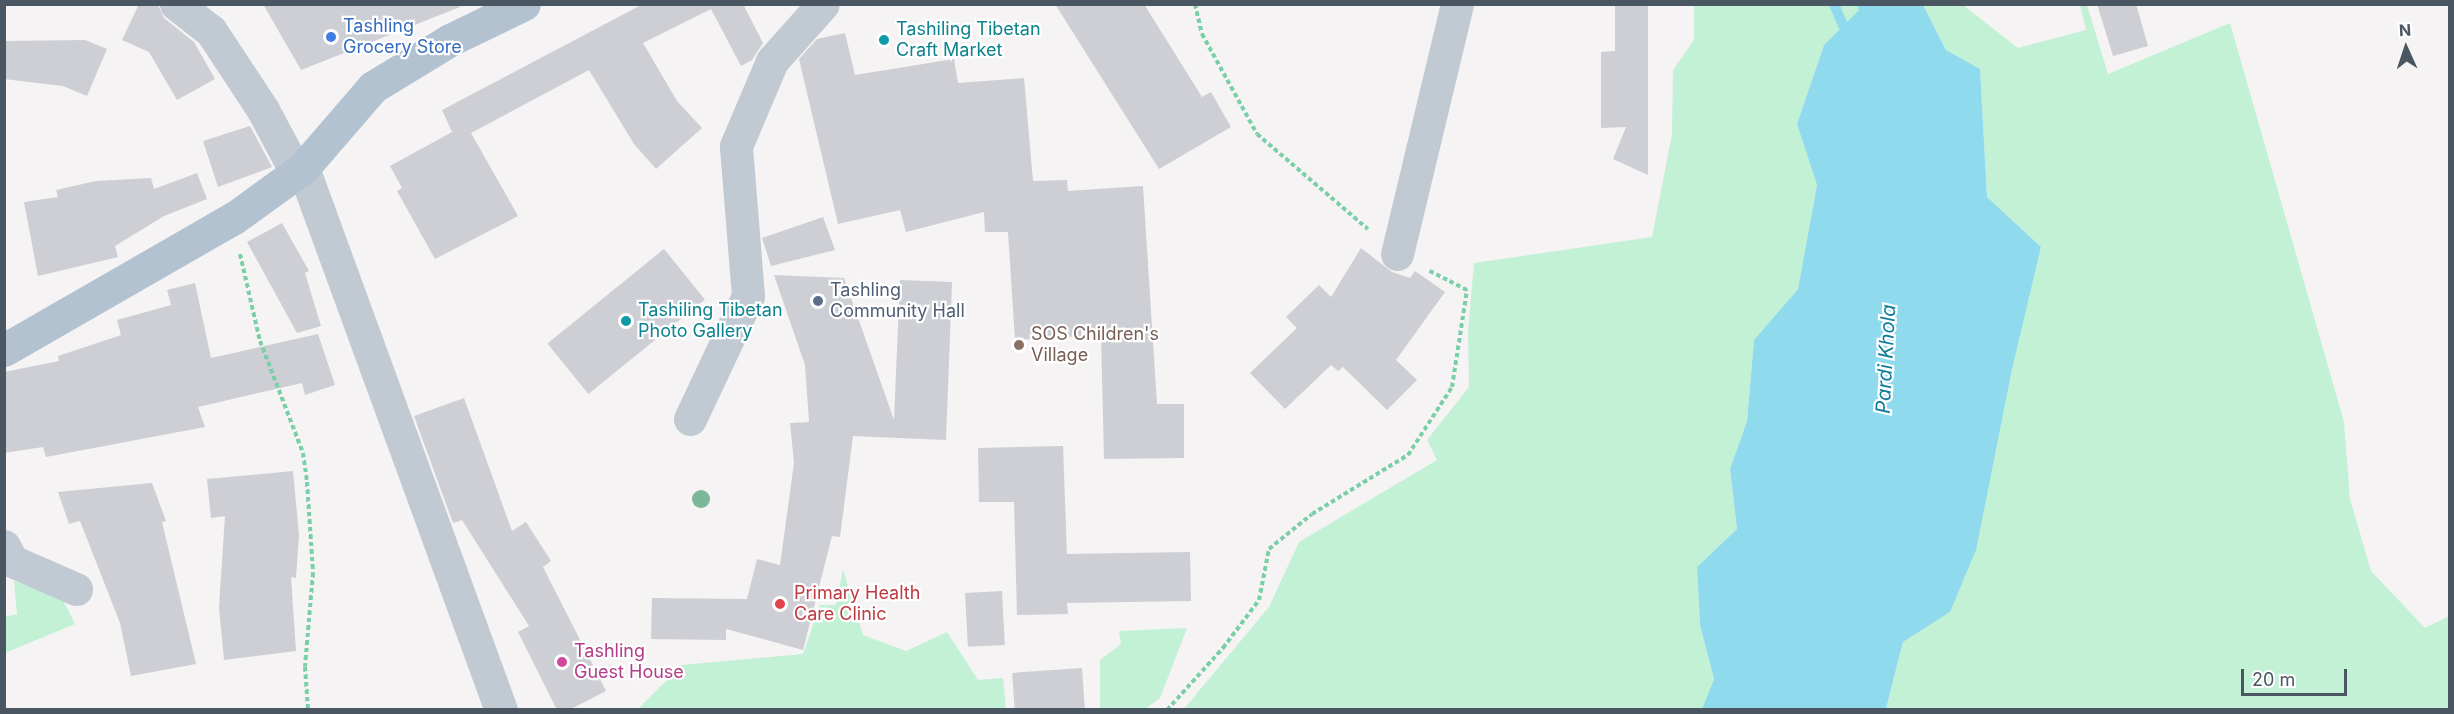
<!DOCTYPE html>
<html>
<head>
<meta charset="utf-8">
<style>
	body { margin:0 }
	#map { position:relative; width:2454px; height:714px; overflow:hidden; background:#f5f3f3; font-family:Inter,sans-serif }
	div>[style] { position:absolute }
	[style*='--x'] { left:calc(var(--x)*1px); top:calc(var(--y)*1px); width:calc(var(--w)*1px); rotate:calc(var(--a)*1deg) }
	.green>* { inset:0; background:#c3f1d5 }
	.water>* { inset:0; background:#90daee }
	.stream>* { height:10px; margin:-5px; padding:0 5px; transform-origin:5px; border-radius:5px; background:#90daee }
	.building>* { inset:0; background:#cdcfd5; transform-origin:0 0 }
	.path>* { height:4px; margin-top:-2px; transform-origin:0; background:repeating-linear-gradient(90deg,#7ad0a6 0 4.5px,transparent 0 7.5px) }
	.minor>* { height:33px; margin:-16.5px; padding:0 16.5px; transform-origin:16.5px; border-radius:16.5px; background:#c1cad2 }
	.major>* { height:33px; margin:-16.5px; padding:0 16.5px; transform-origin:16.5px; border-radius:16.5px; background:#b3c2d1 }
	.trees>* { width:18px; height:18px; margin:-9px; border-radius:50%; background:#7bb799 }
	.dots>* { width:16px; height:16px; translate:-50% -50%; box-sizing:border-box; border:3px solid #fff; border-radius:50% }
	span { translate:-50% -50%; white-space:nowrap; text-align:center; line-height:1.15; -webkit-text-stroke:4.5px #fff; paint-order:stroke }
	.shop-label { font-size:18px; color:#366cbe }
	.left { translate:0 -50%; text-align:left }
	.culture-label { font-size:18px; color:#0d838f }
	.service-label { font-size:18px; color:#4e5e75 }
	.education-label { font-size:18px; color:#785e54 }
	.health-label { font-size:18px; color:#be3a42 }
	.hotel-label { font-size:18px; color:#b23c85 }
	.water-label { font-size:20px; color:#0c7c9b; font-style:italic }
	.frame { position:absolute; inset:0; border:6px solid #4a5661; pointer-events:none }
	.north { position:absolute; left:2376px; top:18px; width:60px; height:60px; -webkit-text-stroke:4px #fff; paint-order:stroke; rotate:357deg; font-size:16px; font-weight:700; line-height:24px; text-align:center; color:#4a5661 }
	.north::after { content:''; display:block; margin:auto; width:21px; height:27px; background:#4a5661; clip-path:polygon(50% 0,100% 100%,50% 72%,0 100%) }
	.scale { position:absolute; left:2241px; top:669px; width:106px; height:27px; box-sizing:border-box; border:3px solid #4a5661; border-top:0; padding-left:8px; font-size:18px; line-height:21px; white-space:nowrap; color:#4a5661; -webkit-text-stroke:4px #fff; paint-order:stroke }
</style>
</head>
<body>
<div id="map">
	<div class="green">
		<div style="clip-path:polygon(1694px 5px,1857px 5px,1860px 10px,1824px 45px,1797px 124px,1817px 185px,1798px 289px,1754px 340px,1747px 421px,1730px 469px,1737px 529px,1697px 567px,1700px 625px,1714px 679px,1702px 709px,1183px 710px,1269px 607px,1299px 542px,1437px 460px,1427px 440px,1469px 387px,1468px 332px,1474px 263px,1652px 237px,1672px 134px,1673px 70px,1694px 40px)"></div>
		<div style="clip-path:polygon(1923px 5px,1963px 5px,2018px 48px,2086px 30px,2080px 5px,2087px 5px,2108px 74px,2230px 23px,2344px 422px,2350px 499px,2371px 571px,2425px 628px,2449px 616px,2449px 709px,1886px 710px,1903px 642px,1950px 612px,2041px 247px,1987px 197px,1980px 69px,1946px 50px)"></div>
		<div style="clip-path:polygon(843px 569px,863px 635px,906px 651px,947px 632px,978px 680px,1003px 678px,1006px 709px,638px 709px,682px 665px,803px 654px,820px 605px,836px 605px)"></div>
		<div style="clip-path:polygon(14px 581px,61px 596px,75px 624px,5px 653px,5px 617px,17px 614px)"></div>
		<div style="clip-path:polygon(1187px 628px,1160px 698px,1145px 709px,1100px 709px,1100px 660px,1121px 644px,1119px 631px)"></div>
	</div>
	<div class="water">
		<div style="clip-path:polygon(1857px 5px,1923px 5px,1946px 50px,1980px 69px,1987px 197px,2041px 247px,2012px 369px,1976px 550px,1950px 612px,1903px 642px,1886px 709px,1702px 709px,1714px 679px,1700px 625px,1697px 567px,1737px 529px,1730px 469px,1747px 421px,1754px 340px,1798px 289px,1817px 185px,1797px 124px,1824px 45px,1859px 10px)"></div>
	</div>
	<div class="stream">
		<div style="--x:1834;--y:4;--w:36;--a:67"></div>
	</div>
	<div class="building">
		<div style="clip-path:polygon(139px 4px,158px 5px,164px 18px,194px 42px,215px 79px,177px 100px,149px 52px,122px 40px)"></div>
		<div style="clip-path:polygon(263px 4px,460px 4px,460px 7px,301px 70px)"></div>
		<div style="clip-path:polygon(643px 4px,743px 4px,763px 43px,752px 60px,741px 66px,711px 9px,643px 43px,677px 101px,702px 128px,656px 169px,634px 144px,589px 70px,471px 133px,518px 216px,435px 259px,397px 191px,402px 188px,390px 166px,452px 132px,442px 110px)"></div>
		<div style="clip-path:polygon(1055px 4px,1144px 4px,1202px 97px,1211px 92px,1231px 127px,1159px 169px)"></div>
		<div style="clip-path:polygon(1615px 4px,1648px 4px,1648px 175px,1613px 159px,1626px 127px,1601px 128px,1601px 52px,1615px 51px)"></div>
		<div style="clip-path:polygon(2097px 4px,2136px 4px,2148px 46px,2113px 56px)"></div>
		<div style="clip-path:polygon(845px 33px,855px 75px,954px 59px,958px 83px,1024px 78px,1033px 181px,1067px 180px,1068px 191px,1143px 186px,1157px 404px,1184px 404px,1184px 458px,1104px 459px,1101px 335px,1015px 340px,1008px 232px,985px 232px,984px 212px,906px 232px,900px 210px,838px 224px,799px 59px,817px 39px)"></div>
		<div style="clip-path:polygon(85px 40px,107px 49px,87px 96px,63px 86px,4px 79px,4px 41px)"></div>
		<div style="clip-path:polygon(250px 126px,272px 167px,218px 187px,203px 141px)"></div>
		<div style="clip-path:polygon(197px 173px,207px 199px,164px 216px,115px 246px,118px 257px,38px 276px,24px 202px,58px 197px,56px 190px,96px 181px,151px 178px,154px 189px)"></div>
		<div style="clip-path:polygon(823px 217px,835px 250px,771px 266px,762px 238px)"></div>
		<div style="clip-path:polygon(282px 223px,309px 271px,305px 273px,321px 326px,297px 333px,247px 242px)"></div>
		<div style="clip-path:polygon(1361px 248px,1392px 272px,1410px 278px,1415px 271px,1445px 292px,1396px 360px,1417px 380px,1387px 410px,1343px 367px,1338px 371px,1331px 365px,1285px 409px,1250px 373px,1297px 328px,1286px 317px,1319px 285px,1331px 297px)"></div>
		<div style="left:664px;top:249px;width:65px;height:150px;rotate:51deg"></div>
		<div style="clip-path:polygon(774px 275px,844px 278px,894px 420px,900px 280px,952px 282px,946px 440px,853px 436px,840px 537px,832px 536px,803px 650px,726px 629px,726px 640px,651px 639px,652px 598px,747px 599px,757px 559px,780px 565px,794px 463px,790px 423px,809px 422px,805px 365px)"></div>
		<div style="clip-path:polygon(195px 283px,211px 358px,318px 334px,335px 385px,305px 395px,302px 383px,198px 407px,205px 427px,46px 457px,43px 447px,4px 453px,4px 372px,59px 361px,58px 356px,121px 335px,117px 320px,171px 305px,167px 290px)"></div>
		<div style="clip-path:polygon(464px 398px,512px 531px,526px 522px,551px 561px,543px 567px,606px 691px,569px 710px,557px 710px,518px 632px,529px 626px,462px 520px,453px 523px,414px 416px)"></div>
		<div style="clip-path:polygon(1063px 446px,1067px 554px,1190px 552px,1191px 601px,1067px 603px,1068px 614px,1017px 615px,1014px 502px,979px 502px,978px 448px)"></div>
		<div style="clip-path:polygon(293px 471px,299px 535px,296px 578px,291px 577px,296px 651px,224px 660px,219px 607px,225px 516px,211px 518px,207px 479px)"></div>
		<div style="clip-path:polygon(152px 483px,166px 521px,162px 522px,196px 664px,131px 676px,120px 623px,80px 521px,69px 524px,58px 492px)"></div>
		<div style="left:1002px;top:591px;width:54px;height:37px;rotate:87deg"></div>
		<div style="left:1082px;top:668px;width:42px;height:70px;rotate:86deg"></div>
	</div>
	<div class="path">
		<div style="--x:1195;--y:4;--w:31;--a:77"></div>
		<div style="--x:1202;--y:34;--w:114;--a:61.2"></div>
		<div style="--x:1257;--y:134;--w:146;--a:40.6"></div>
		<div style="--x:240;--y:254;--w:89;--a:77.1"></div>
		<div style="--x:260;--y:341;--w:120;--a:69"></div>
		<div style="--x:303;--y:453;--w:29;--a:82"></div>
		<div style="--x:307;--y:482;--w:91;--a:86.2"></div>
		<div style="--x:313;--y:573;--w:94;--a:94.9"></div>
		<div style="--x:305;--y:667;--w:43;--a:86"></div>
		<div style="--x:1167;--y:710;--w:84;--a:-47.9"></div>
		<div style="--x:1223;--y:648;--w:60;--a:-53.1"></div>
		<div style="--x:1259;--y:600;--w:52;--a:-78.9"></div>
		<div style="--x:1269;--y:549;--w:55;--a:-39.1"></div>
		<div style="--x:1312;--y:514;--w:113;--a:-31.6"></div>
		<div style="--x:1408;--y:455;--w:81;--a:-57.1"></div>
		<div style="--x:1452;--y:387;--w:98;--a:-81.2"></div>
		<div style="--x:1467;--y:290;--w:44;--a:-152.9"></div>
	</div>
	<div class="minor">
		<div style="--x:176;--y:4;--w:44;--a:37.6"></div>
		<div style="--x:211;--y:31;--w:95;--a:56.6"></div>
		<div style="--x:263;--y:110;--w:70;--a:62"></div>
		<div style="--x:303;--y:168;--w:577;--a:69.93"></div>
		<div style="--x:1397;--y:254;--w:257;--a:-76.5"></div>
		<div style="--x:690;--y:419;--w:136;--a:-64.8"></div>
		<div style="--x:748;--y:296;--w:150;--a:-94.6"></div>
		<div style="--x:736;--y:146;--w:92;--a:-67"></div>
		<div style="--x:772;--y:61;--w:76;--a:-48.2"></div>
		<div style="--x:4;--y:546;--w:17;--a:62"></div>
		<div style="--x:12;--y:561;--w:70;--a:23.6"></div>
	</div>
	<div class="major">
		<div style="--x:4;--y:350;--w:265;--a:-29.9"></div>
		<div style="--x:234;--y:218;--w:85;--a:-35.9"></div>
		<div style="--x:303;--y:168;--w:107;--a:-49.2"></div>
		<div style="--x:373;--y:87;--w:90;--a:-31.4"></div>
		<div style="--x:450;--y:40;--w:82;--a:-25.9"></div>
	</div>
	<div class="trees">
		<div style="left:701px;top:499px"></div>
	</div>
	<div class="dots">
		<div style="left:331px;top:37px;background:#3f7fe0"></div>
		<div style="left:884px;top:40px;background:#0f9aa8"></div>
		<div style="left:818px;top:301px;background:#5c6f8a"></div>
		<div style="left:626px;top:321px;background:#0f9aa8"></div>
		<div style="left:1019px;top:345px;background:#8d6e63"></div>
		<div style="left:780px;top:604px;background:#e0444e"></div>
		<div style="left:562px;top:662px;background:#d1479c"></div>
	</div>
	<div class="shop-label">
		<span class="left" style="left:343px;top:37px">Tashling<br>Grocery Store</span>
	</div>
	<div class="culture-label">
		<span class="left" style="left:896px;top:40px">Tashiling Tibetan<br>Craft Market</span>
		<span class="left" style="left:638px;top:321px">Tashiling Tibetan<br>Photo Gallery</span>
	</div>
	<div class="service-label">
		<span class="left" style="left:830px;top:301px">Tashling<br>Community Hall</span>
	</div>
	<div class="education-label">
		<span class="left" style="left:1031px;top:345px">SOS Children's<br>Village</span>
	</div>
	<div class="health-label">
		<span class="left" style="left:794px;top:604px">Primary Health<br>Care Clinic</span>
	</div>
	<div class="hotel-label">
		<span class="left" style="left:574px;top:662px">Tashling<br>Guest House</span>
	</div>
	<div class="water-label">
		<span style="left:1886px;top:359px;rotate:-87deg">Pardi Khola</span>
	</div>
	<div class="frame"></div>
	<div class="north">N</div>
	<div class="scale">20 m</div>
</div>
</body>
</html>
